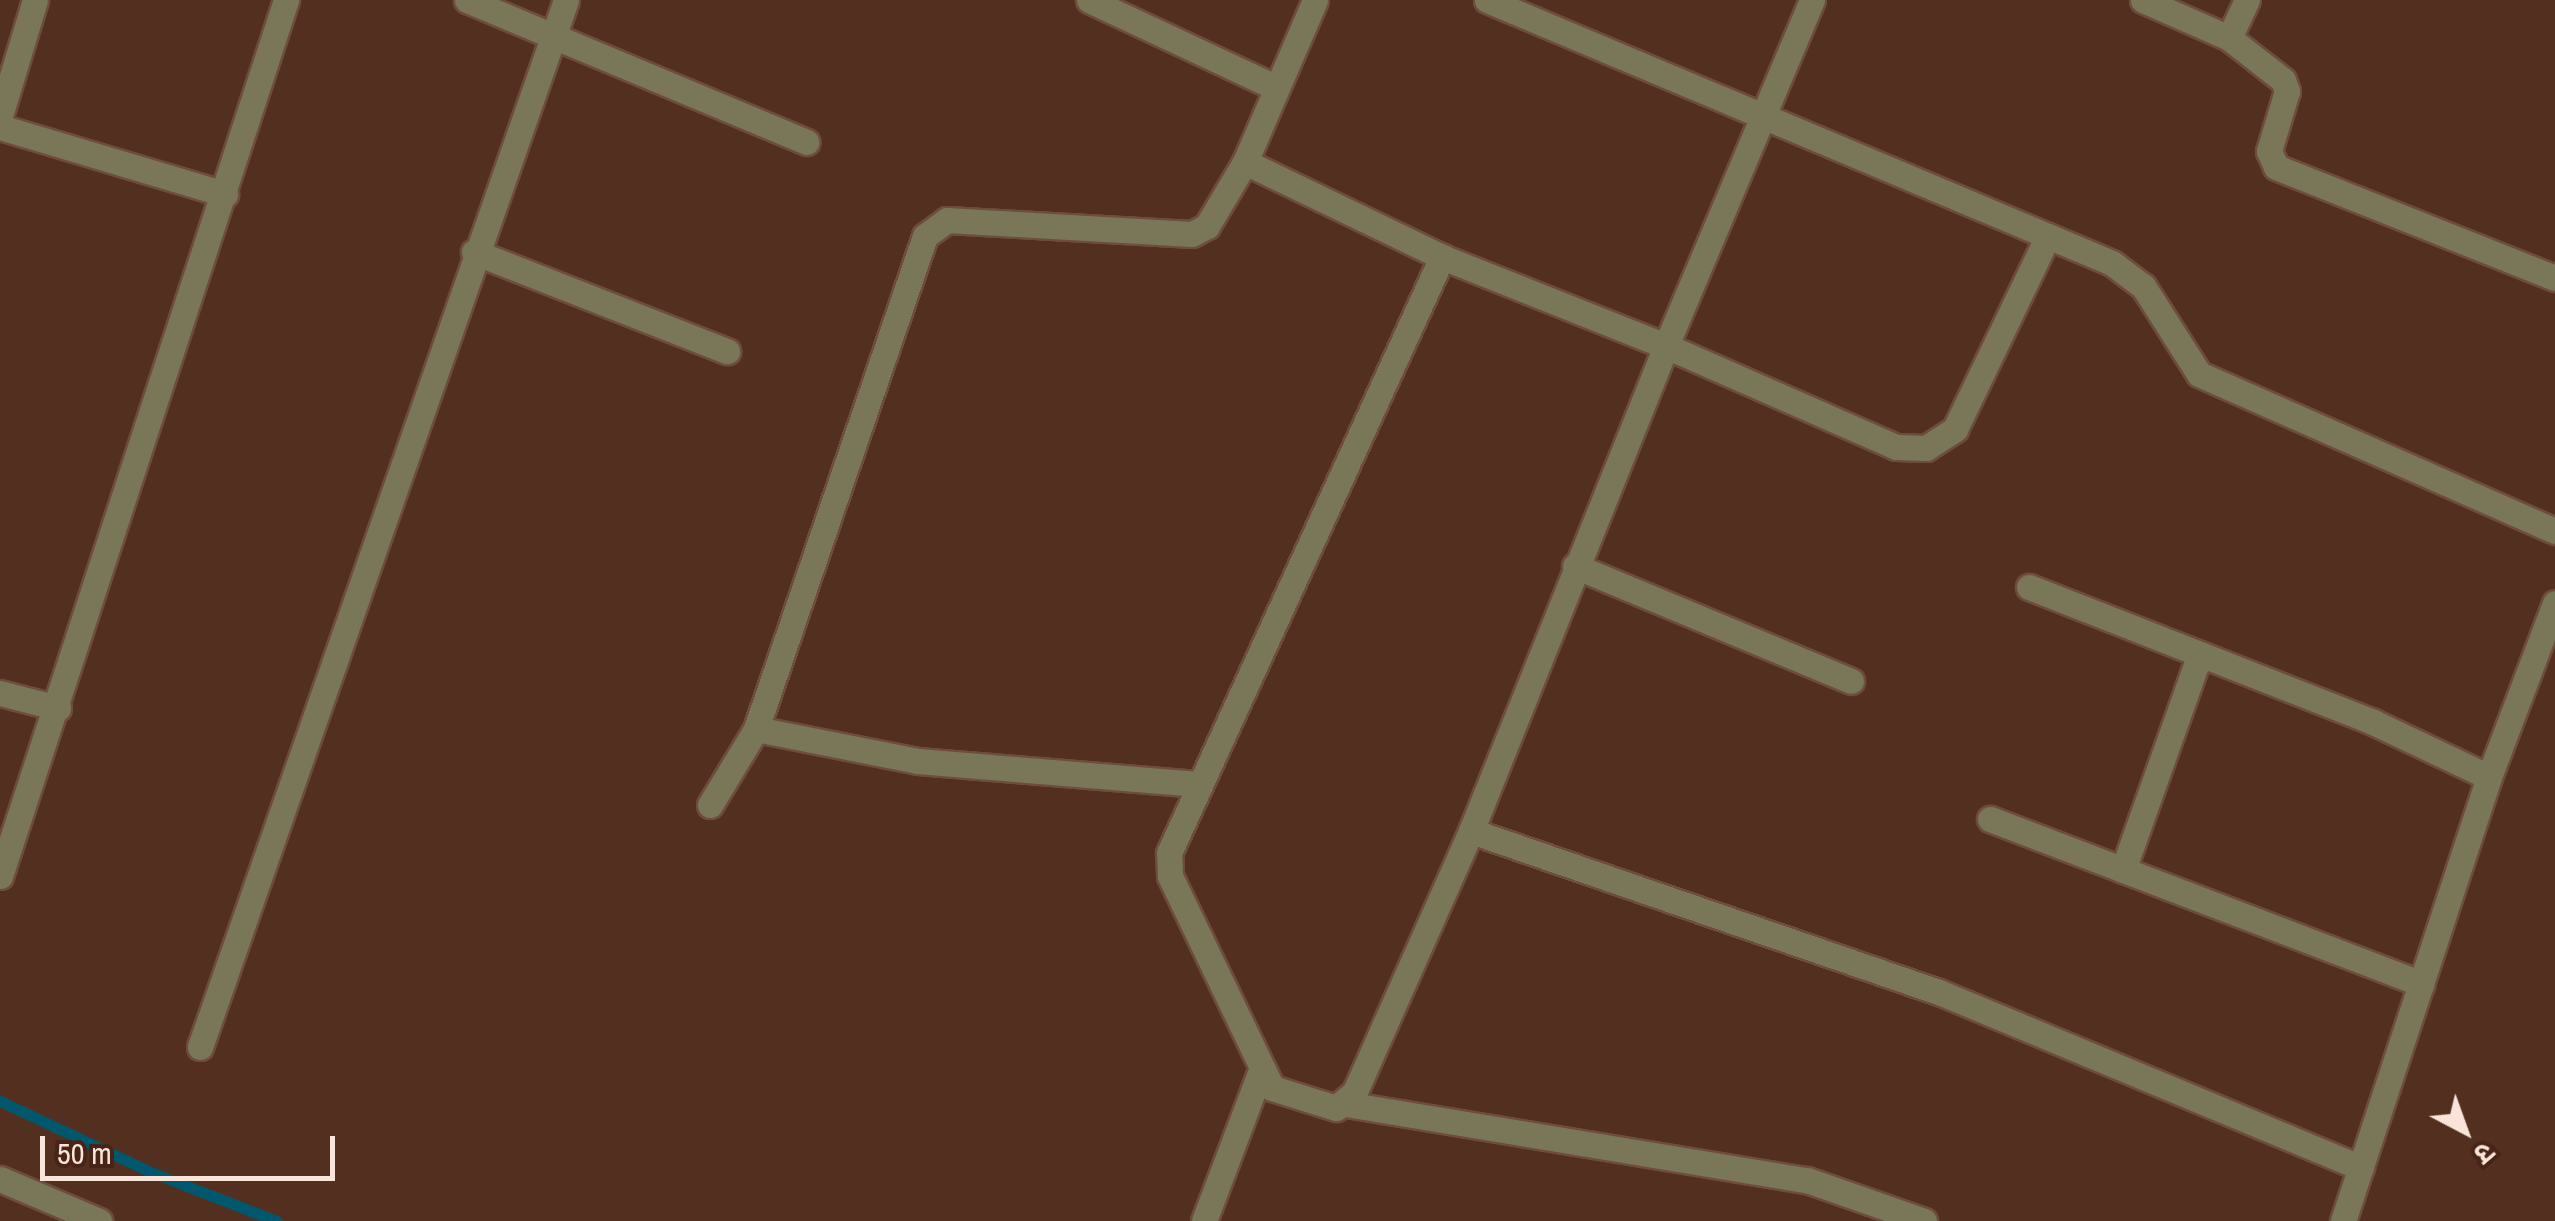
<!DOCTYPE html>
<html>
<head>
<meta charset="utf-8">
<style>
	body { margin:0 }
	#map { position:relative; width:2555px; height:1221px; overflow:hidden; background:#532f20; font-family:"Archivo Narrow","Noto Sans Devanagari",sans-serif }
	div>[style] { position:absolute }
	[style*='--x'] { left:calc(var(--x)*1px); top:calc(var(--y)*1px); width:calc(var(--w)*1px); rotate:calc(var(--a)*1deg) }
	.stream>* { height:11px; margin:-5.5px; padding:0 5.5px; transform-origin:5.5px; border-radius:5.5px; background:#00586e }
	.roads { filter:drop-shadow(2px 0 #6e4c3e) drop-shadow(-2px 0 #6e4c3e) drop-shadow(0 2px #6e4c3e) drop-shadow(0 -2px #6e4c3e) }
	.minor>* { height:25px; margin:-12.5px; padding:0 12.5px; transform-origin:12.5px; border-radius:12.5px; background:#7a7759 }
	span { translate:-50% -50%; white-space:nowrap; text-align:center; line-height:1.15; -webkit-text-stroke:8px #472416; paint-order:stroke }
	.north { position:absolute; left:2415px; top:1081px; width:100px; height:100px; -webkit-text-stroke:8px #472416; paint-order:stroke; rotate:139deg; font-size:28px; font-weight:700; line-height:40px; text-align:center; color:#fae3d9 }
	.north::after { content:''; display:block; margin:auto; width:35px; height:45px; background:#fae3d9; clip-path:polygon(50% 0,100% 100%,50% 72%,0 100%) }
	.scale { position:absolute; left:40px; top:1136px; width:295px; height:45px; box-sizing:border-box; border:5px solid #fae3d9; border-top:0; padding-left:12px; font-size:30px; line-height:35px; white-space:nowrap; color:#fae3d9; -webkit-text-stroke:8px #472416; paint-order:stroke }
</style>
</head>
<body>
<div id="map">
	<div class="stream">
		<div style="--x:0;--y:1101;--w:167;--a:25.2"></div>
		<div style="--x:151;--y:1172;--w:135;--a:21.3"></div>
	</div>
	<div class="roads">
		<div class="minor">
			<div style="--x:467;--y:0;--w:368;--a:22.7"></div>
			<div style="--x:1089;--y:0;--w:203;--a:25.1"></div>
			<div style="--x:1487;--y:0;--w:678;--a:22.82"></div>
			<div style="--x:2112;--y:263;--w:39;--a:37"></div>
			<div style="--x:2143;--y:286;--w:104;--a:57.5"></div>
			<div style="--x:2199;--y:374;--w:389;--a:23.8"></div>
			<div style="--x:1812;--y:0;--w:376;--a:112.9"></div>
			<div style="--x:1666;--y:346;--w:251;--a:23.7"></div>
			<div style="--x:1896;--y:447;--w:30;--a:2"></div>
			<div style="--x:1926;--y:448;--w:35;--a:-33"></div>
			<div style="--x:1955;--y:429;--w:214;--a:-64.3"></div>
			<div style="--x:2143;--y:0;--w:94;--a:23.8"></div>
			<div style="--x:2229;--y:38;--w:68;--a:37.9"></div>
			<div style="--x:2283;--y:80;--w:12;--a:70"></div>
			<div style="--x:2287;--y:91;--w:63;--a:106.7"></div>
			<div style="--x:2269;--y:151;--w:17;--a:66"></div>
			<div style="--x:2276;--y:167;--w:300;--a:21.7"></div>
			<div style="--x:2229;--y:38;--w:42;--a:-64.7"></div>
			<div style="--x:0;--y:116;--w:121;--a:-73.2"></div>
			<div style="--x:0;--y:127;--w:235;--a:16.6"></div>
			<div style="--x:1245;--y:162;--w:219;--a:25.7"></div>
			<div style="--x:1442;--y:257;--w:241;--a:21.7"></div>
			<div style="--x:1666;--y:346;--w:523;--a:111.9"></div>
			<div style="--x:1471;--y:831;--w:286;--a:114"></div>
			<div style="--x:1355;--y:1092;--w:25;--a:140"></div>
			<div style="--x:1336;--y:1108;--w:67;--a:-162.6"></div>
			<div style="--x:1272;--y:1088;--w:235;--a:-115.7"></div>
			<div style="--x:1170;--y:876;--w:23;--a:-92"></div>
			<div style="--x:1169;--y:853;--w:656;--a:-65.39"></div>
			<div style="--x:474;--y:252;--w:272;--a:21.4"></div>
			<div style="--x:1575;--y:566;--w:299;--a:22.6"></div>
			<div style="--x:2029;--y:587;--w:370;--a:21.4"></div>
			<div style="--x:2373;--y:722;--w:128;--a:25.4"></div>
			<div style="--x:0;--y:693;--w:60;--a:14.5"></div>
			<div style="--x:756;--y:729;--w:165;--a:11.2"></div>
			<div style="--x:918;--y:761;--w:283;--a:4.7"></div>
			<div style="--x:710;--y:805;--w:89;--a:-58.8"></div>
			<div style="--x:756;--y:729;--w:521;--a:-71.08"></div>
			<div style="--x:925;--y:236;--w:27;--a:-36"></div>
			<div style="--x:947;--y:220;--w:245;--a:3.3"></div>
			<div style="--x:1192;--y:234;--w:17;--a:-28"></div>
			<div style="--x:1207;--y:226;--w:74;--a:-59.3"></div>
			<div style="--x:1245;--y:162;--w:176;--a:-66.6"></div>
			<div style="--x:1990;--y:819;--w:462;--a:20.9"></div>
			<div style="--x:1471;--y:831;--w:495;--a:19"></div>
			<div style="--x:1939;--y:992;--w:457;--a:22.6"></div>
			<div style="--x:2123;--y:870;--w:227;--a:-70.4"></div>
			<div style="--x:0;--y:876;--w:922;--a:-71.92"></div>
			<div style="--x:200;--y:1047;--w:1109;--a:-70.73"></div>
			<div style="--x:1346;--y:1104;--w:467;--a:9.4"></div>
			<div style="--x:1807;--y:1180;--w:124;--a:19.3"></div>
			<div style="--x:0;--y:1179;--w:108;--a:23"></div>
			<div style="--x:1204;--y:1221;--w:161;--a:-69.3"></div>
			<div style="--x:2343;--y:1221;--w:467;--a:-71.8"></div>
			<div style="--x:2489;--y:777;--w:186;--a:-69.2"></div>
		</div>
	</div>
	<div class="north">उ</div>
	<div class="scale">50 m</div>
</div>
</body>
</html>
